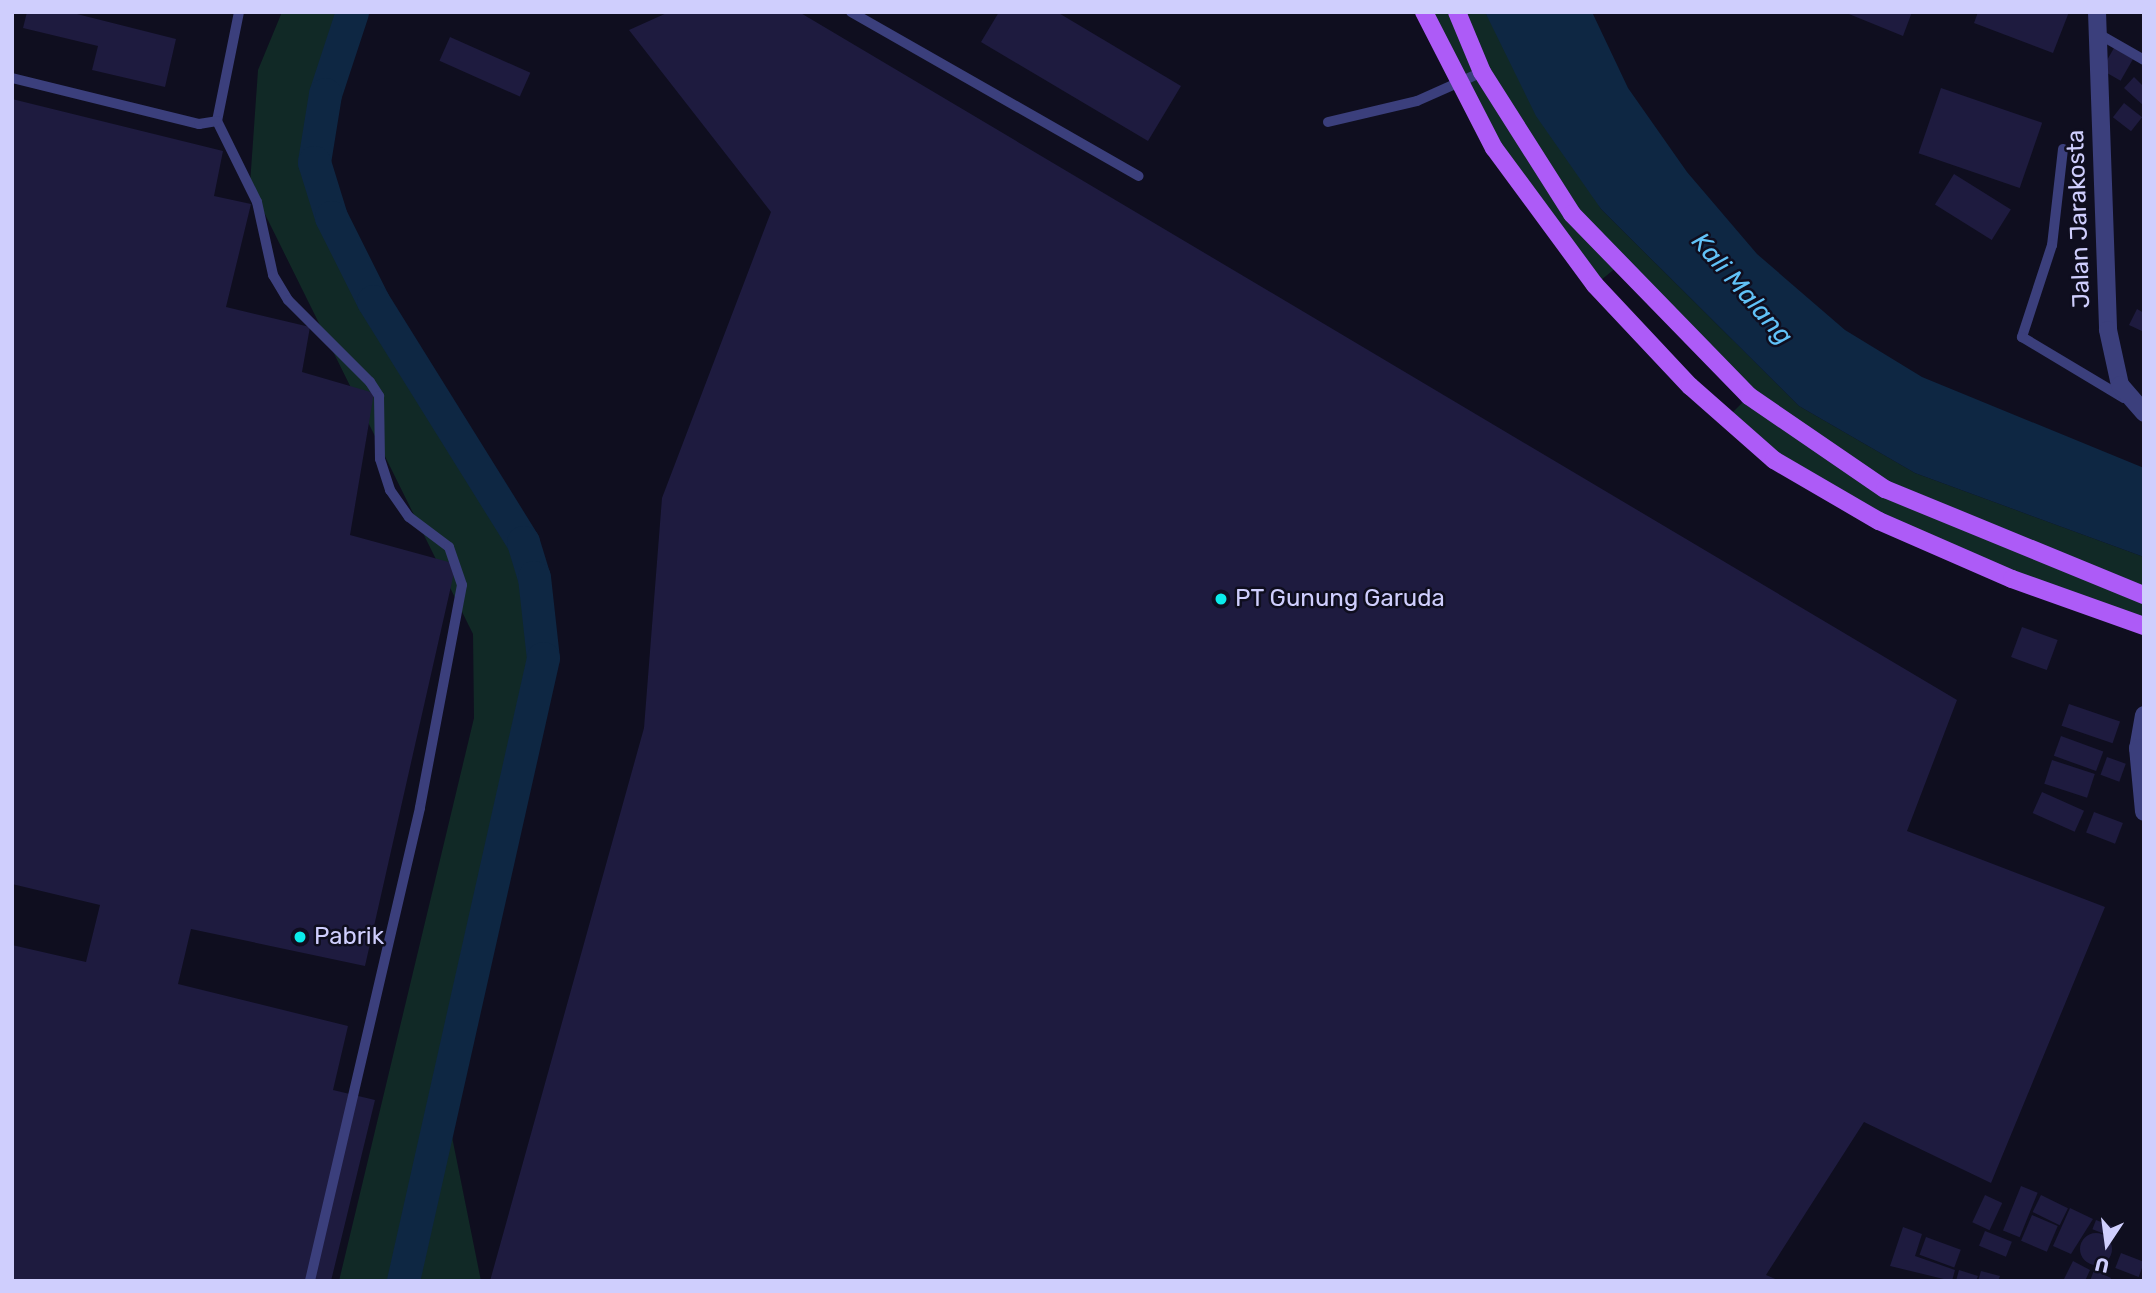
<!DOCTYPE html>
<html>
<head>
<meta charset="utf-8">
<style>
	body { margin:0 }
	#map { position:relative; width:2156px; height:1293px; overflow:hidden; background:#0f0e1f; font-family:Rubik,sans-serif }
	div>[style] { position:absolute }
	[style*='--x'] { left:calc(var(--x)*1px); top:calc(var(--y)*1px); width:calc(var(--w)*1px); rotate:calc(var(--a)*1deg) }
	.green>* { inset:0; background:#112926 }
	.water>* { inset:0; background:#0e2743 }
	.river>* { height:33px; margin:-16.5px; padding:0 16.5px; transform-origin:16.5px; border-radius:16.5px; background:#0e2743 }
	.building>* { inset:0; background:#1e1b3f; transform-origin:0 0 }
	.round { border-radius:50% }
	.service>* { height:10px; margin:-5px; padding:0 5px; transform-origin:5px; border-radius:5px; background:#3b3f7c }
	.tertiary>* { height:18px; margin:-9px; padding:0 9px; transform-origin:9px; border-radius:9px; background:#3b3f7c }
	.primary>* { height:18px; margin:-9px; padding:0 9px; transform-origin:9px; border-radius:9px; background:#ad5bf7 }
	.dots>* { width:19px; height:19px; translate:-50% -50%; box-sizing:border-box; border:4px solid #0f0e1f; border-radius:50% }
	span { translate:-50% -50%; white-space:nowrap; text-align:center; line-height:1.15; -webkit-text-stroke:5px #0f0e1f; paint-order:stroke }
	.street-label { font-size:24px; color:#cfcefd }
	.poi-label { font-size:24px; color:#cfcefd }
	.left { translate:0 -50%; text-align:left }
	.water-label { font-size:26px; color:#61c2f8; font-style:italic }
	.frame { position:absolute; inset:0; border:14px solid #cfcefd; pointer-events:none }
	.north { position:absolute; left:2072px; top:1209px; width:70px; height:70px; -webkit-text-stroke:5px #0f0e1f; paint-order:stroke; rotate:193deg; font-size:19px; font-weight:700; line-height:28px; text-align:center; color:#cfcefd }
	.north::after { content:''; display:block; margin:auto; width:24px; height:32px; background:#cfcefd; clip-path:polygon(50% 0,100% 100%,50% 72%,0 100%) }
</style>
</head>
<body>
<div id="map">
	<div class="green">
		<div style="clip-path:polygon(282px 12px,352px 12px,325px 94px,314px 162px,331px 217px,371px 297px,523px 542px,539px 606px,543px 658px,532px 714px,422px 1190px,444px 1097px,481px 1281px,339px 1281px,474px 718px,473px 634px,250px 184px,258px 70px)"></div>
		<div style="clip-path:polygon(1424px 12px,1485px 12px,1601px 209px,1799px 406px,1915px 473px,2144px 557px,2144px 626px,1879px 521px,1727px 418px,1749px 396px,1617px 267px,1595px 285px,1494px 148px)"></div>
	</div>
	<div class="water">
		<div style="clip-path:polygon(1485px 12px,1592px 12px,1628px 88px,1687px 172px,1757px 254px,1845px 330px,1922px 377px,2144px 468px,2144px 557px,1915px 473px,1799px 406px,1601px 209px,1536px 116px)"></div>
	</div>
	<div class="river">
		<div style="--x:352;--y:12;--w:86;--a:108.2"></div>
		<div style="--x:325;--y:94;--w:69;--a:99.2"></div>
		<div style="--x:314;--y:162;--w:58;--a:72.8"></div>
		<div style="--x:331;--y:217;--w:94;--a:63.4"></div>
		<div style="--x:373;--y:301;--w:284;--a:58.1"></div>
		<div style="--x:523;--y:542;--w:37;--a:73"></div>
		<div style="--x:534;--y:577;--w:81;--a:83.7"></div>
		<div style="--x:543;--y:658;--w:639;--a:102.67"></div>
	</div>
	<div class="building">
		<div style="clip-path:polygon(27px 12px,69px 12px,176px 39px,165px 87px,92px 70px,98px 46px,23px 28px)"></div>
		<div style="clip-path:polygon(669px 12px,799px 12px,1957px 700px,1907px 831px,2105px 907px,1991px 1183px,1864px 1122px,1766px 1275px,1780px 1281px,490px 1281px,644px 728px,662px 498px,771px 212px,629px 30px)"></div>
		<div style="clip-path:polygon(999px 12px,1057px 12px,1181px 86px,1148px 141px,981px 42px)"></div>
		<div style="clip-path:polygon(1844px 12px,1912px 12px,1903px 36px)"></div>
		<div style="clip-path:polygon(1978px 12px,2069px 12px,2053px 53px,1974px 23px)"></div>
		<div style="left:450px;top:37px;width:88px;height:26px;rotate:24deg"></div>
		<div style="left:2114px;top:48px;width:22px;height:25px;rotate:30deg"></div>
		<div style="clip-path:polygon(2134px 77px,2144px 87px,2144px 106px,2124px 88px)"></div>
		<div style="left:1941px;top:88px;width:107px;height:69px;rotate:19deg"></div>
		<div style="clip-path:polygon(12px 99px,223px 151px,214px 196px,251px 204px,226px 307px,310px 327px,302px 372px,374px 393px,350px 535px,456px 564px,365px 966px,191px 929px,178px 984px,348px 1026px,333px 1090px,375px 1100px,331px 1281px,12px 1281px,12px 945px,86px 962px,100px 905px,12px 884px)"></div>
		<div style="left:2124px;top:103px;width:23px;height:18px;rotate:38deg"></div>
		<div style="left:1954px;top:174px;width:67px;height:36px;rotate:32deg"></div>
		<div style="clip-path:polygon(2137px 309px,2144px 313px,2144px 332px,2129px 325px)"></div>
		<div style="left:2022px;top:627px;width:38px;height:32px;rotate:20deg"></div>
		<div style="left:2069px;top:704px;width:54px;height:23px;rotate:19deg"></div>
		<div style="left:2061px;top:736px;width:45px;height:21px;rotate:20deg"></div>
		<div style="left:2107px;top:757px;width:20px;height:19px;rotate:20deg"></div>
		<div style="left:2052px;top:760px;width:45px;height:25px;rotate:18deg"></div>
		<div style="left:2042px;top:792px;width:46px;height:23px;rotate:24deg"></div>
		<div style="left:2094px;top:812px;width:31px;height:22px;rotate:21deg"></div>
		<div style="left:2021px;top:1186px;width:18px;height:48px;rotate:22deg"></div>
		<div style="left:1985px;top:1195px;width:19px;height:30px;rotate:25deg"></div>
		<div style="left:2041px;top:1195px;width:30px;height:19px;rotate:26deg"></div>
		<div style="clip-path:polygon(2070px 1208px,2093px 1219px,2071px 1254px,2053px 1246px)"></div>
		<div style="left:2032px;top:1215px;width:28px;height:28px;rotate:23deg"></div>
		<div style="left:2096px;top:1220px;width:22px;height:10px;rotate:21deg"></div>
		<div style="clip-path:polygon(1903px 1227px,1922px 1234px,1915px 1256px,1955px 1270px,1952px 1281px,1890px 1266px)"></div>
		<div style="left:1985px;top:1231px;width:29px;height:16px;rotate:22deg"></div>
		<div class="round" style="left:2080px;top:1233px;width:32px;height:32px"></div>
		<div style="left:1926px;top:1237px;width:37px;height:19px;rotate:20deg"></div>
		<div style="left:2121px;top:1253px;width:25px;height:16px;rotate:21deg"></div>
		<div style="clip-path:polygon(2073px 1261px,2090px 1270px,2085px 1281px,2063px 1281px)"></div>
		<div style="clip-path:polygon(1959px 1270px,1978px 1276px,1976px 1281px,1956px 1281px)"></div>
		<div style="clip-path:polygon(2094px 1270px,2111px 1278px,2110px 1281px,2090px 1281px)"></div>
		<div style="clip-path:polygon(1981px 1271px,2000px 1276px,1998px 1281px,1978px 1281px)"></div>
	</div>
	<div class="service">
		<div style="--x:239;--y:12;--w:111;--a:101.4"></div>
		<div style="--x:217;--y:121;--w:90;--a:63.7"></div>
		<div style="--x:257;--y:202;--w:75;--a:77.6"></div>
		<div style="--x:273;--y:275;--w:29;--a:59"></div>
		<div style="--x:288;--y:300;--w:116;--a:45"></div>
		<div style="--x:370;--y:382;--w:17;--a:57"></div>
		<div style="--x:379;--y:396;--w:63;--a:89.1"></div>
		<div style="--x:380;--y:459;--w:33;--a:72"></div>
		<div style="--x:390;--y:490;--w:33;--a:55"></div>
		<div style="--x:409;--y:517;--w:50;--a:36.9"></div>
		<div style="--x:449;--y:547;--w:40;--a:71.1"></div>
		<div style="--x:462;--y:585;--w:227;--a:100.7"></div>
		<div style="--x:420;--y:808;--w:486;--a:103.1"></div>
		<div style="--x:851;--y:12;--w:331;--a:29.7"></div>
		<div style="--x:2097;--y:33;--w:54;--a:29.9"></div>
		<div style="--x:12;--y:78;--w:193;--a:13.8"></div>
		<div style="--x:199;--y:124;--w:18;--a:-9"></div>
		<div style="--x:1328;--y:122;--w:91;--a:-13.3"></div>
		<div style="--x:1417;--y:101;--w:71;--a:-24"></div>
		<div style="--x:2063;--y:149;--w:97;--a:96.5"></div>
		<div style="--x:2052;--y:245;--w:97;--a:108.1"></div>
		<div style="--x:2022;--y:337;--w:119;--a:30.9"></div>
	</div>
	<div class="tertiary">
		<div style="--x:2097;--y:12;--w:318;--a:88"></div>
		<div style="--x:2108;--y:330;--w:56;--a:77.7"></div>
		<div style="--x:2120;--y:385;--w:37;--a:49"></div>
		<div style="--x:2144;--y:715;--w:34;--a:100"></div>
		<div style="--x:2138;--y:748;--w:64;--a:84.6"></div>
	</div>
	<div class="primary">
		<div style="--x:1424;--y:12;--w:153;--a:62.8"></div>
		<div style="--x:1494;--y:148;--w:170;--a:53.6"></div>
		<div style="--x:1595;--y:285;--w:139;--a:46.8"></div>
		<div style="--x:1690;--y:386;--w:112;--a:41.4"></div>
		<div style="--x:1774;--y:460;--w:121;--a:30.2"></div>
		<div style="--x:1879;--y:521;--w:145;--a:23.6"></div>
		<div style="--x:2012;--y:579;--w:140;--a:19.6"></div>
		<div style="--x:1457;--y:12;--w:65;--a:67.4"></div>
		<div style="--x:1482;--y:72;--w:168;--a:57.6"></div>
		<div style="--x:1572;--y:214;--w:254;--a:45.8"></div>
		<div style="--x:1749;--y:396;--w:165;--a:34.4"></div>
		<div style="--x:1885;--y:489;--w:280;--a:22.3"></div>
	</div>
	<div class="dots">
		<div style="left:1221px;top:599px;background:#0beceb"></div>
		<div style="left:300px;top:937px;background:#0beceb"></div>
	</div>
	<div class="street-label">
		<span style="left:2079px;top:219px;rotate:-92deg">Jalan Jarakosta</span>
	</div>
	<div class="poi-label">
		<span class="left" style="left:1235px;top:599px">PT Gunung Garuda</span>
		<span class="left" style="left:314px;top:937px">Pabrik</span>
	</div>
	<div class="water-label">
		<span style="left:1742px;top:289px;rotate:49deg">Kali Malang</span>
	</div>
	<div class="frame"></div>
	<div class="north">U</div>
</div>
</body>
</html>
